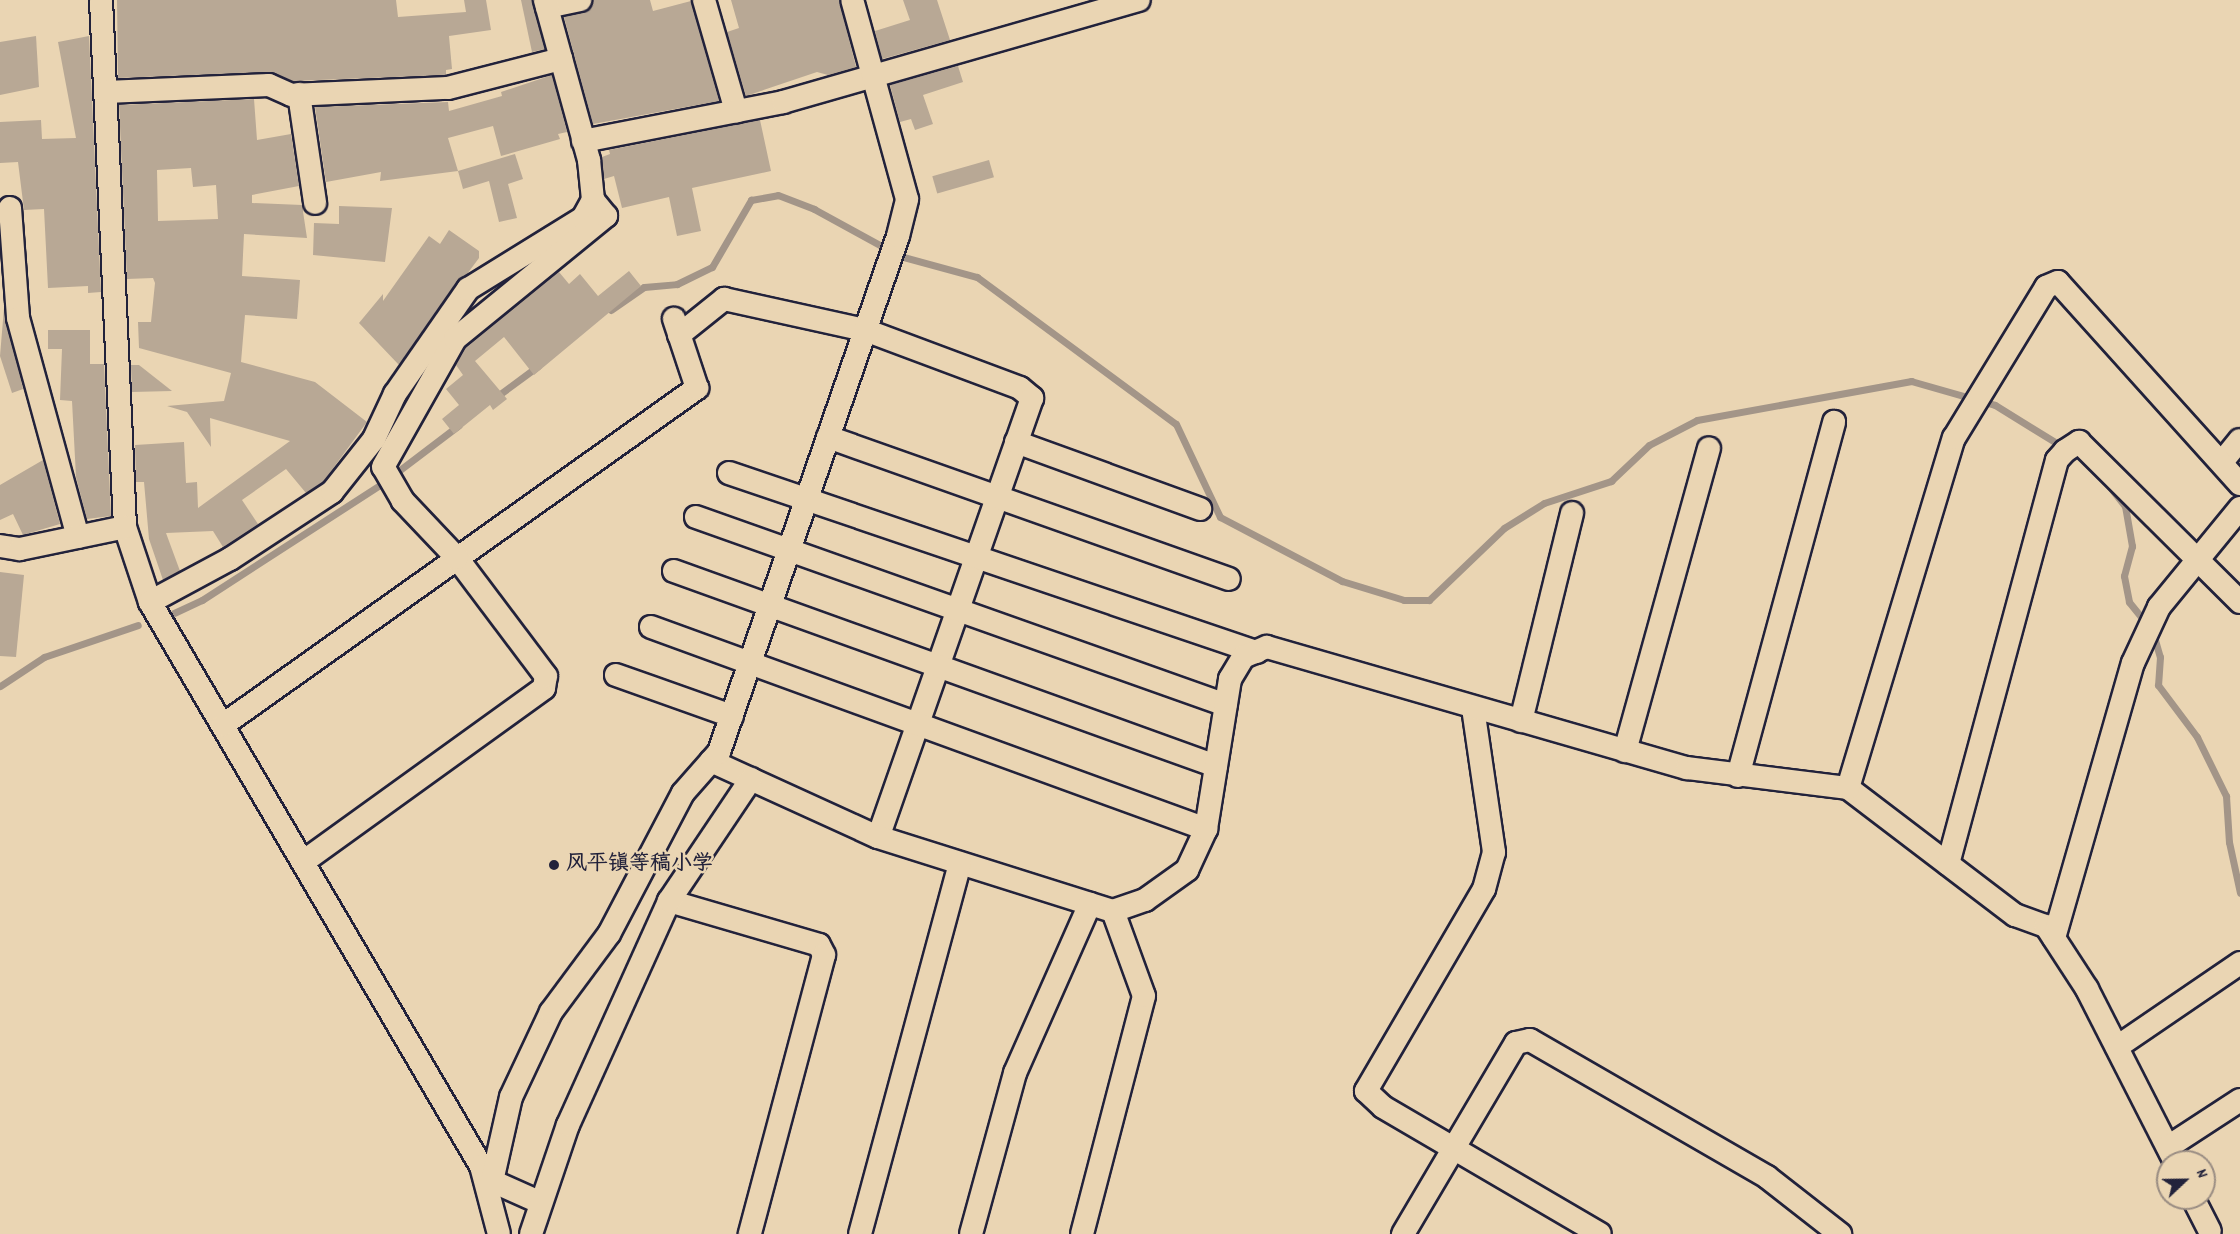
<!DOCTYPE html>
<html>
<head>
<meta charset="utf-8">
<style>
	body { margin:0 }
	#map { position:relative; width:2240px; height:1234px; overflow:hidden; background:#ead5b3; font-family:Dekko,"LXGW WenKai TC",sans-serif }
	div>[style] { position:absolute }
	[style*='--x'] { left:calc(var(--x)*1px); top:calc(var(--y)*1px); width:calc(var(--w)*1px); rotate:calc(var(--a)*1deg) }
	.stream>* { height:7px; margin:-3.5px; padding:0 3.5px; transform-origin:3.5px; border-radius:3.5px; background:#a39588 }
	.building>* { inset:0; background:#b8a895; transform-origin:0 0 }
	.roads { filter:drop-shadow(2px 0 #22223b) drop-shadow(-2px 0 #22223b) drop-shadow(0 2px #22223b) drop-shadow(0 -2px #22223b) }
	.minor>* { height:22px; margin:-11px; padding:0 11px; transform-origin:11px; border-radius:11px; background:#ead5b3 }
	.dots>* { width:16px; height:16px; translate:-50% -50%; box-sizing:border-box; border:3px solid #ead5b3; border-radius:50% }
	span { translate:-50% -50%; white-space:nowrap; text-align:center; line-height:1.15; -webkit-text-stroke:5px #ead5b3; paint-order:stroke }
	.poi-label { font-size:21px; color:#22223b; font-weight:700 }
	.left { translate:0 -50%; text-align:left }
	.north { position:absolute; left:2156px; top:1150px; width:60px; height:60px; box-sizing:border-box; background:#ead5b3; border:2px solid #9a8d83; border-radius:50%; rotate:68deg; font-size:16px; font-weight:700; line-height:24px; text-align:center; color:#22223b }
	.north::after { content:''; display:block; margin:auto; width:21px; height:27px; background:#22223b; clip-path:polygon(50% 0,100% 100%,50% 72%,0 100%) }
</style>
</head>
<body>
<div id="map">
	<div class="stream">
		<div style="--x:611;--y:310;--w:40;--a:-34.9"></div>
		<div style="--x:644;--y:287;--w:33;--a:-5"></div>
		<div style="--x:677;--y:284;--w:39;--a:-26"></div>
		<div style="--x:712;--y:267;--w:78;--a:-59.8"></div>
		<div style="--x:751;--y:200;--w:27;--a:-10"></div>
		<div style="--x:778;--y:195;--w:39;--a:21"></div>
		<div style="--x:814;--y:209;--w:98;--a:28.7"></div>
		<div style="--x:900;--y:256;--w:80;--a:15.3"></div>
		<div style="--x:977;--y:277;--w:247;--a:36.5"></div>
		<div style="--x:1176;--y:424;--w:103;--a:64.7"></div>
		<div style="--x:1220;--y:517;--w:138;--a:27.7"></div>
		<div style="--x:1342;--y:581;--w:65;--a:17"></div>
		<div style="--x:1404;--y:600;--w:25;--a:0"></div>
		<div style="--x:1429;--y:600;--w:104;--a:-43.8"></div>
		<div style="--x:1504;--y:528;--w:47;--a:-32"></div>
		<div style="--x:1544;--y:503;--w:71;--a:-18.2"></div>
		<div style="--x:1611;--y:481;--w:52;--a:-43.5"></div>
		<div style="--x:1649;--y:445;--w:54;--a:-27.5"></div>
		<div style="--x:1697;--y:420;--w:218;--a:-10.3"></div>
		<div style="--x:1911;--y:381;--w:87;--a:15.9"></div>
		<div style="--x:1995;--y:405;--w:80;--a:31.7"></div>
		<div style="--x:496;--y:397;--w:52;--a:-36.4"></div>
		<div style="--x:2110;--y:487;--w:24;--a:52"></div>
		<div style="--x:2125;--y:506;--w:41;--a:80.1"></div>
		<div style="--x:2132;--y:546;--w:31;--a:105"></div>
		<div style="--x:2124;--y:576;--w:26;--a:79"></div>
		<div style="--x:2129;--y:602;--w:28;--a:51"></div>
		<div style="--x:174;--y:613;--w:31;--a:-25"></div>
		<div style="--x:202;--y:600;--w:212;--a:-32.9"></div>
		<div style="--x:380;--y:485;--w:99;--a:-37.2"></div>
		<div style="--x:2153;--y:633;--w:25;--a:74"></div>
		<div style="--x:2160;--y:657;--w:28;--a:94"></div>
		<div style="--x:2158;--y:685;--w:65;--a:53.1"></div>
		<div style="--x:2197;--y:737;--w:66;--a:63.8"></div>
		<div style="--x:2226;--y:796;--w:46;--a:86.3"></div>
		<div style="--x:2229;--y:842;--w:52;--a:77.8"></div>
		<div style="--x:0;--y:686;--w:53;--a:-33.4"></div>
		<div style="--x:44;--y:657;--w:99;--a:-18.8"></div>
	</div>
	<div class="building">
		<div style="clip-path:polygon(117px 0,396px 0,398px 17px,466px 12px,464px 0,486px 0,491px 30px,449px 36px,452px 69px,446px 70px,446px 75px,293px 81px,268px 72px,118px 78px)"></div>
		<div style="clip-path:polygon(521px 0,532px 0,545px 49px,532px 52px)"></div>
		<div style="clip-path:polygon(593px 0,650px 0,653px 11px,691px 1px,719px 101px,593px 124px,564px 17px,589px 10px)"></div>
		<div style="clip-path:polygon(731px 0,839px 0,856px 67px,828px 75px,817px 72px,746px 96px,727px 32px,739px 28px)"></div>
		<div style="clip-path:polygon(903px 0,937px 0,950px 40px,882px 59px,875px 31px,910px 20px)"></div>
		<div style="clip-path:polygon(36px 36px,39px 87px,0 95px,0 42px)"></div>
		<div style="clip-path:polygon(89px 36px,101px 292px,88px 293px,88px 286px,48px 288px,44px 209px,24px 210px,18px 162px,0 163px,0 122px,41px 120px,42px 139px,76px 138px,58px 42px)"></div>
		<div style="clip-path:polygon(958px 66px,963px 82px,923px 95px,933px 124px,915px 130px,911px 119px,900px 122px,890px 85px)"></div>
		<div style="clip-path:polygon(552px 75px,567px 132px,558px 134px,560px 139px,501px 156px,493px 126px,448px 138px,458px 171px,380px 181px,381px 172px,326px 182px,315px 107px,448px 102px,449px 111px,502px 96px,501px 92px)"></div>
		<div style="clip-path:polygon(evenodd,254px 99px,257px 140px,291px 134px,299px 186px,252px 195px,252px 203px,302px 205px,307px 238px,244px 234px,242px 276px,300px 280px,297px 319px,245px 315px,241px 362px,315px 382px,367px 422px,323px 482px,306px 493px,286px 469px,242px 500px,258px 524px,223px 547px,213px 531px,166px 533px,180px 571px,163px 580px,149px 539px,144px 482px,136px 482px,135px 445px,184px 442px,186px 483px,197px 482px,198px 508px,290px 441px,210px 418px,211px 447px,187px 412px,167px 406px,224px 401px,231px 373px,139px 348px,138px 322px,151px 322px,155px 283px,153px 278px,127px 279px,119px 105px,254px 99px,191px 168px,193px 187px,216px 185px,218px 219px,158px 221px,157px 170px,191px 168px)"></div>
		<div style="clip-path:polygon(760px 120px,771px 171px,692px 188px,701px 231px,677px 236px,669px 197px,622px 208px,614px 176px,604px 179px,602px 157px,610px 154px,609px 150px)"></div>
		<div style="clip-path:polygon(515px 154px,523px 179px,508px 184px,517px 218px,499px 222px,489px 181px,463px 189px,458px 171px)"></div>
		<div style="left:989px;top:160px;width:18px;height:59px;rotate:74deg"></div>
		<div style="clip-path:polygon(339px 206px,392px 208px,385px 262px,313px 255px,314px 223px,339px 224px)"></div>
		<div style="clip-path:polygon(449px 230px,479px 251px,479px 258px,399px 365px,359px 323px,383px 294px,383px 301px,429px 236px,440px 244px)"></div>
		<div style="clip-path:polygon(629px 271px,641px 286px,534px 375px,504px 337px,475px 361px,507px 399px,493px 410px,490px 405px,454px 434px,442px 419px,459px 405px,446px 389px,463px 375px,456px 365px,466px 348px,559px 272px,569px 284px,580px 274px,598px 296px)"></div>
		<div style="clip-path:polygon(4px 308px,23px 389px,12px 393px,0 356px)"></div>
		<div style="clip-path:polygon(48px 330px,90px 330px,90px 364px,104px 364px,111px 516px,87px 519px,76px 477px,72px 401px,60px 400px,62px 349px,48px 349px)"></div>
		<div style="clip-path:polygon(131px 365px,139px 365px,172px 391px,132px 392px)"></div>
		<div style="clip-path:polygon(43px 460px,60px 524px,23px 535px,13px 514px,0 520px,0 485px)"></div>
		<div style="clip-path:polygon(0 572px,24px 575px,16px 657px,0 656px)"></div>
	</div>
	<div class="roads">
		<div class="minor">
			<div style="--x:101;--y:0;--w:528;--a:87.39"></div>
			<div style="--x:125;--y:527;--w:79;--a:71.6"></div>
			<div style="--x:150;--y:602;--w:654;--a:59.59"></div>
			<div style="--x:481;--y:1166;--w:70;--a:75.2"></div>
			<div style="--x:704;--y:0;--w:116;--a:73.9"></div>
			<div style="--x:547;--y:7;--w:34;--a:-12"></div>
			<div style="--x:106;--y:92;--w:163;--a:-2.5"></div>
			<div style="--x:269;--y:85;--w:24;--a:24"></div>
			<div style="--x:291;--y:95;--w:157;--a:-2.6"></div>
			<div style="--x:448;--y:88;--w:117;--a:-14.4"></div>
			<div style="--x:299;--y:94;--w:110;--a:81.6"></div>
			<div style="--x:583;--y:141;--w:204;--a:-11"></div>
			<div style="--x:783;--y:102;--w:370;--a:-16"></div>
			<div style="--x:10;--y:208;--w:110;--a:85.8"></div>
			<div style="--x:18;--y:318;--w:227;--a:74.7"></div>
			<div style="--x:679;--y:335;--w:58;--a:-38.7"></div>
			<div style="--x:724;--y:299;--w:144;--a:12.4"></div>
			<div style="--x:865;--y:330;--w:165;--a:20.5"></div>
			<div style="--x:1020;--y:388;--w:16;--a:40"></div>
			<div style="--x:1032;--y:398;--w:465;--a:109.3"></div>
			<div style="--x:828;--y:437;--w:425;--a:19.5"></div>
			<div style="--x:1016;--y:442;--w:196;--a:20"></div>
			<div style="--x:2222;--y:462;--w:28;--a:-51"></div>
			<div style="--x:729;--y:473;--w:557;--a:18.76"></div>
			<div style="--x:696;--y:517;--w:562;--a:19.53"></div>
			<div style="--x:0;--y:546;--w:20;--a:9"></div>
			<div style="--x:20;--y:549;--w:107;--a:-11.8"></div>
			<div style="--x:674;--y:571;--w:576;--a:19.79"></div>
			<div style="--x:150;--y:602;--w:91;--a:-28.3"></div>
			<div style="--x:230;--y:559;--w:122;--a:-33.3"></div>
			<div style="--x:332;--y:492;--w:68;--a:-51.6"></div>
			<div style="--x:374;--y:439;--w:50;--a:-65"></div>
			<div style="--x:395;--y:394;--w:128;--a:-55.2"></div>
			<div style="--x:468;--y:289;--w:135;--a:-31.7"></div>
			<div style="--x:583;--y:218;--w:21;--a:-61"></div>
			<div style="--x:593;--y:200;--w:40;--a:-95.7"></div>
			<div style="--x:589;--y:160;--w:166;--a:-105.4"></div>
			<div style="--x:651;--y:627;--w:591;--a:20"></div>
			<div style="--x:616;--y:675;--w:123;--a:19.5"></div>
			<div style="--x:1473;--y:708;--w:146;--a:81.7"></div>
			<div style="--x:1494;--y:852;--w:38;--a:105"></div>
			<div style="--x:1484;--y:889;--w:234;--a:120.3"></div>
			<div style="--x:1366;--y:1091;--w:23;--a:43"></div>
			<div style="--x:1383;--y:1107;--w:251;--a:30.3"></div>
			<div style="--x:1521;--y:721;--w:214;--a:-76.2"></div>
			<div style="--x:223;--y:725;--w:582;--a:-35.41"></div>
			<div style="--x:697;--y:388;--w:73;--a:-108.4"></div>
			<div style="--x:1625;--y:751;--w:314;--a:-74.5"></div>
			<div style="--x:711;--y:761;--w:183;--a:24.5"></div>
			<div style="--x:878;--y:837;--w:246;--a:17.5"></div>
			<div style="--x:1113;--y:911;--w:34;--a:-19"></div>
			<div style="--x:1145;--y:900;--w:52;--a:-35.5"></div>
			<div style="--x:1187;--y:870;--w:45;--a:-65.1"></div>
			<div style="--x:1206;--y:829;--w:152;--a:-80.9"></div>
			<div style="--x:1230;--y:679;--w:26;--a:-59"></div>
			<div style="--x:1243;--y:657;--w:26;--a:-23"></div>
			<div style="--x:1267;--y:647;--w:437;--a:16.1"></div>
			<div style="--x:1687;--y:768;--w:162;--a:7.1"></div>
			<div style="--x:1848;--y:788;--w:210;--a:37.3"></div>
			<div style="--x:2015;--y:915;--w:33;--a:20"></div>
			<div style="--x:2046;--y:926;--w:75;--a:56.9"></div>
			<div style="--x:2087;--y:989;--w:194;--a:63"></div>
			<div style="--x:1738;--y:776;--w:367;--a:-74.8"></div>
			<div style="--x:1848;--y:788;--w:366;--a:-73.2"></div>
			<div style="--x:1954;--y:438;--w:177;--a:-58.6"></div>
			<div style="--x:2046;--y:287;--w:13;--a:-23"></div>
			<div style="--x:2058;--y:282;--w:272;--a:48"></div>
			<div style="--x:303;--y:862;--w:297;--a:-35.8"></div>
			<div style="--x:544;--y:688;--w:12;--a:-81"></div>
			<div style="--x:546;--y:676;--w:148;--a:-127"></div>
			<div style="--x:457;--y:558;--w:79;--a:-133.5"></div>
			<div style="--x:403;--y:501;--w:39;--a:-120"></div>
			<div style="--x:383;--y:467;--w:147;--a:-60.6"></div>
			<div style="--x:455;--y:339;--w:195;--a:-39.2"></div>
			<div style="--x:606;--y:216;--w:21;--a:-129"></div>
			<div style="--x:1948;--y:864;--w:418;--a:-74.9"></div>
			<div style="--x:2057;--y:460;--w:12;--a:-48"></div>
			<div style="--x:2065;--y:451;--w:17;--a:-33"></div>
			<div style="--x:2079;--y:442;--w:227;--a:44.8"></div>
			<div style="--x:669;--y:901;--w:156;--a:16.3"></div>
			<div style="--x:819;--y:945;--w:11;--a:63"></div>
			<div style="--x:824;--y:955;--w:289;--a:104.9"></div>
			<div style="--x:2054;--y:938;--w:286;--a:-74"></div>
			<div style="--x:2133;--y:663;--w:62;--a:-65.1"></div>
			<div style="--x:2159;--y:607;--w:128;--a:-50.7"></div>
			<div style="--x:2117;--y:1047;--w:149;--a:-34.3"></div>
			<div style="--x:2168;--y:1147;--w:86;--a:-33.1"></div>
			<div style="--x:492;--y:1181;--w:51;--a:24.1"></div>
			<div style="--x:490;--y:1190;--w:95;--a:-77.3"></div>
			<div style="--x:511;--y:1097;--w:94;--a:-64.8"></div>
			<div style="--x:551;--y:1012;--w:97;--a:-53.4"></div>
			<div style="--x:609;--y:934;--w:159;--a:-62.3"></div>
			<div style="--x:683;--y:793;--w:55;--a:-48.7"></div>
			<div style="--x:719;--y:752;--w:546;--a:-70.87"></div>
			<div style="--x:898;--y:236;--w:38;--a:-76"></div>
			<div style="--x:907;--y:199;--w:206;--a:-105.4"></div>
			<div style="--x:2193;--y:1198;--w:37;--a:63"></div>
			<div style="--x:531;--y:1234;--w:115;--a:-71.3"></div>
			<div style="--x:568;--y:1125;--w:246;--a:-65.7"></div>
			<div style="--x:669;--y:901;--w:147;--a:-56.1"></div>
			<div style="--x:860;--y:1234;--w:384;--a:-74.9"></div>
			<div style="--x:971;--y:1234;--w:167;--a:-74.7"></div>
			<div style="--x:1015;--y:1073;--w:185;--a:-66.1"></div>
			<div style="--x:1082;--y:1234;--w:246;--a:-75.4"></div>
			<div style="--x:1144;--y:996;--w:90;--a:-110"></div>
			<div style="--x:1403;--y:1234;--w:222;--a:-59.4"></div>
			<div style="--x:1516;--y:1043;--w:14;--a:-12"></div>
			<div style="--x:1530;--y:1040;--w:274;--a:30"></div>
			<div style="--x:1767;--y:1177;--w:93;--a:38"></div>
		</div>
	</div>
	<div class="dots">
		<div style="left:554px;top:865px;background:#22223b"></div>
	</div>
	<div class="poi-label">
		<span class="left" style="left:566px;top:865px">风平镇等稿小学</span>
	</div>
	<div class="north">N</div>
</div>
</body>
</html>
